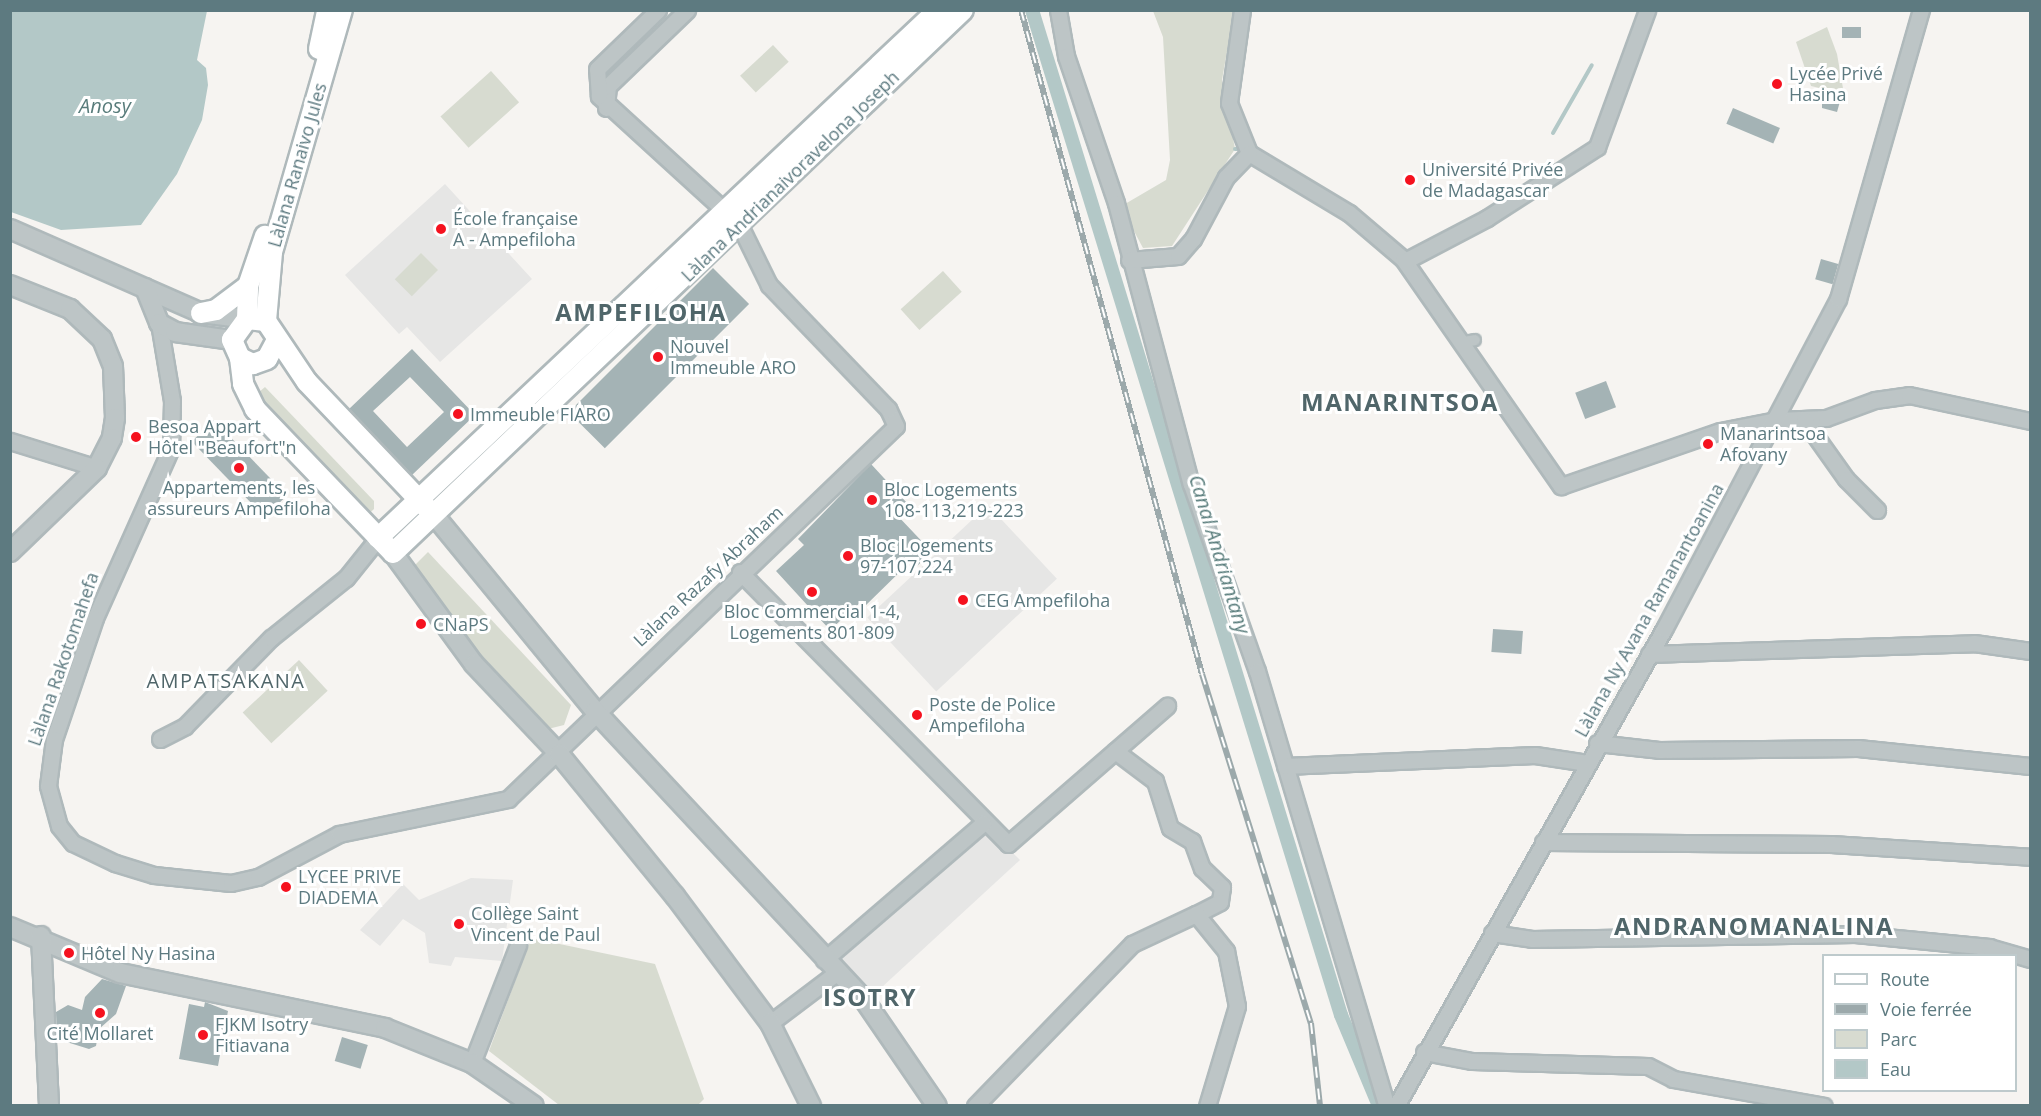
<!DOCTYPE html>
<html>
<head>
<meta charset="utf-8">
<style>
	body { margin:0 }
	#map { position:relative; width:2041px; height:1116px; overflow:hidden; background:#f6f4f1; font-family:"Open Sans",sans-serif }
	div>[style] { position:absolute }
	[style*='--x'] { left:calc(var(--x)*1px); top:calc(var(--y)*1px); width:calc(var(--w)*1px); rotate:calc(var(--a)*1deg) }
	.built>* { inset:0; background:#e6e6e5; transform-origin:0 0 }
	.green>* { inset:0; background:#d7dbd0; transform-origin:0 0 }
	.water>* { inset:0; background:#b3c8c7 }
	.stream>* { height:4px; margin:-2px; padding:0 2px; transform-origin:2px; border-radius:2px; background:#b3c8c7 }
	.canal>* { height:14px; margin:-7px; padding:0 7px; transform-origin:7px; border-radius:7px; background:#b3c8c7 }
	.building>* { inset:0; background:#a4b3b5; transform-origin:0 0 }
	.roads { filter:drop-shadow(2px 0 #afb9bb) drop-shadow(-2px 0 #afb9bb) drop-shadow(0 2px #afb9bb) drop-shadow(0 -2px #afb9bb) }
	.pedestrian>* { height:10px; margin:-5px; padding:0 5px; transform-origin:5px; border-radius:5px; background:#bdc5c6 }
	.minor>* { height:15px; margin:-7.5px; padding:0 7.5px; transform-origin:7.5px; border-radius:7.5px; background:#bdc5c6 }
	.tertiary>* { height:18px; margin:-9px; padding:0 9px; transform-origin:9px; border-radius:9px; background:#bdc5c6 }
	.secondary>* { height:20px; margin:-10px; padding:0 10px; transform-origin:10px; border-radius:10px; background:#fff }
	.rail>* { height:6px; margin-top:-3px; transform-origin:0; background:repeating-linear-gradient(90deg,#fff 0 11px,#9ca9ab 0 22px); box-sizing:border-box; border-block:2px solid #9ca9ab }
	.dots>* { width:16px; height:16px; translate:-50% -50%; box-sizing:border-box; border:3px solid #fff; border-radius:50% }
	span { translate:-50% -50%; white-space:nowrap; text-align:center; line-height:1.15; -webkit-text-stroke:6px #fff; paint-order:stroke }
	.poi-label { font-size:18px; color:#5d7a80 }
	.left { translate:0 -50%; text-align:left }
	.street-label { font-size:18px; color:#5d7a80 }
	.water-label { font-size:20px; color:#587c7b; font-style:italic }
	.neighbourhood-label { font-size:20px; color:#50666a; letter-spacing:1.5px }
	.district-label { font-size:24px; color:#50666a; font-weight:700; letter-spacing:1.5px }
	.frame { position:absolute; inset:0; border:12px solid #5d7a80; pointer-events:none }
	.legend { position:absolute; left:1822px; top:954px; width:195px; height:138px; box-sizing:border-box; background:#fff; border:2px solid #becacc; margin:0; padding:8px 10px; list-style:none; font-size:18px; color:#5d7a80 }
	.legend li { display:flex; align-items:center; gap:12px; height:30px }
	.legend b { width:30px; border:2px solid #becacc }
</style>
</head>
<body>
<div id="map">
	<div class="built">
		<div style="clip-path:polygon(445px 184px,532px 279px,440px 362px,407px 327px,399px 334px,345px 275px)"></div>
		<div style="left:988px;top:505px;width:101px;height:165px;rotate:47deg"></div>
		<div style="clip-path:polygon(984px 825px,1020px 860px,869px 999px,828px 959px)"></div>
		<div style="clip-path:polygon(471px 878px,513px 880px,502px 961px,455px 957px,451px 966px,429px 963px,425px 933px,403px 919px,380px 946px,360px 930px,403px 884px,419px 900px)"></div>
	</div>
	<div class="green">
		<div style="clip-path:polygon(1153px 11px,1234px 11px,1222px 80px,1235px 149px,1172px 246px,1143px 248px,1127px 218px,1125px 204px,1166px 180px,1170px 160px,1163px 37px)"></div>
		<div style="clip-path:polygon(1827px 27px,1837px 54px,1844px 94px,1811px 86px,1796px 42px)"></div>
		<div style="left:773px;top:45px;width:23px;height:45px;rotate:47deg"></div>
		<div style="left:491px;top:71px;width:42px;height:68px;rotate:48deg"></div>
		<div style="left:421px;top:253px;width:24px;height:37px;rotate:45deg"></div>
		<div style="left:943px;top:271px;width:28px;height:57px;rotate:48deg"></div>
		<div style="clip-path:polygon(265px 387px,374px 501px,374px 509px,359px 523px,246px 403px)"></div>
		<div style="clip-path:polygon(428px 552px,571px 705px,564px 725px,548px 729px,403px 577px)"></div>
		<div style="left:299px;top:660px;width:42px;height:77px;rotate:47deg"></div>
		<div style="clip-path:polygon(531px 938px,655px 964px,704px 1099px,698px 1105px,559px 1105px,489px 1051px)"></div>
	</div>
	<div class="water">
		<div style="clip-path:polygon(10px 11px,207px 11px,197px 60px,206px 68px,208px 85px,202px 120px,177px 174px,141px 225px,61px 230px,11px 212px)"></div>
	</div>
	<div class="stream">
		<div style="--x:1553;--y:133;--w:78;--a:-60.2"></div>
		<div style="--x:1235;--y:149;--w:9;--a:0"></div>
		<div style="--x:1414;--y:262;--w:118;--a:55"></div>
	</div>
	<div class="canal">
		<div style="--x:1032;--y:10;--w:1051;--a:72.91"></div>
		<div style="--x:1341;--y:1015;--w:99;--a:67.3"></div>
	</div>
	<div class="building">
		<div style="left:1861px;top:27px;width:11px;height:19px;rotate:90deg"></div>
		<div style="clip-path:polygon(1822px 94px,1841px 98px,1837px 112px,1822px 108px)"></div>
		<div style="left:1733px;top:108px;width:51px;height:17px;rotate:23deg"></div>
		<div style="left:1821px;top:259px;width:18px;height:21px;rotate:16deg"></div>
		<div style="left:713px;top:268px;width:51px;height:204px;rotate:45deg"></div>
		<div style="clip-path:polygon(evenodd,412px 349px,475px 415px,412px 475px,349px 409px,412px 349px,410px 377px,444px 412px,407px 447px,373px 411px,410px 377px)"></div>
		<div style="left:1606px;top:381px;width:28px;height:33px;rotate:69deg"></div>
		<div style="left:214px;top:420px;width:105px;height:31px;rotate:46deg"></div>
		<div style="clip-path:polygon(871px 464px,907px 503px,895px 513px,932px 552px,916px 567px,911px 561px,864px 607px,860px 603px,830px 630px,776px 571px,804px 545px,798px 539px)"></div>
		<div style="left:1493px;top:629px;width:30px;height:23px;rotate:4deg"></div>
		<div style="clip-path:polygon(102px 979px,126px 986px,116px 1014px,99px 1029px,96px 1046px,89px 1049px,57px 1039px,56px 1012px,68px 1005px,82px 1010px,85px 997px)"></div>
		<div style="clip-path:polygon(205px 1002px,228px 1011px,218px 1066px,179px 1059px,189px 1004px,204px 1007px)"></div>
		<div style="left:342px;top:1037px;width:27px;height:25px;rotate:17deg"></div>
	</div>
	<div class="roads">
		<div class="pedestrian">
			<div style="--x:1464;--y:342;--w:11;--a:-10"></div>
		</div>
		<div class="minor">
			<div style="--x:1058;--y:10;--w:47;--a:80.1"></div>
			<div style="--x:1066;--y:56;--w:155;--a:71.2"></div>
			<div style="--x:1116;--y:203;--w:291;--a:75.1"></div>
			<div style="--x:1191;--y:484;--w:198;--a:70.6"></div>
			<div style="--x:1257;--y:671;--w:454;--a:73.4"></div>
			<div style="--x:1242;--y:10;--w:94;--a:98"></div>
			<div style="--x:1229;--y:103;--w:54;--a:68.2"></div>
			<div style="--x:606;--y:108;--w:22;--a:-85"></div>
			<div style="--x:608;--y:86;--w:110;--a:-43.9"></div>
			<div style="--x:1249;--y:153;--w:117;--a:31"></div>
			<div style="--x:1349;--y:213;--w:71;--a:40.4"></div>
			<div style="--x:1403;--y:259;--w:277;--a:55.2"></div>
			<div style="--x:1561;--y:486;--w:168;--a:-19.1"></div>
			<div style="--x:1720;--y:431;--w:57;--a:-11.1"></div>
			<div style="--x:1776;--y:420;--w:50;--a:-2.3"></div>
			<div style="--x:1826;--y:418;--w:52;--a:-20.2"></div>
			<div style="--x:1875;--y:400;--w:34;--a:-8"></div>
			<div style="--x:1909;--y:395;--w:124;--a:12.1"></div>
			<div style="--x:1129;--y:260;--w:49;--a:-4.7"></div>
			<div style="--x:1178;--y:256;--w:23;--a:-49"></div>
			<div style="--x:1193;--y:239;--w:70;--a:-62"></div>
			<div style="--x:1226;--y:177;--w:33;--a:-46"></div>
			<div style="--x:1405;--y:261;--w:93;--a:-27.7"></div>
			<div style="--x:1487;--y:218;--w:131;--a:-32.8"></div>
			<div style="--x:1597;--y:147;--w:146;--a:-69.9"></div>
			<div style="--x:159;--y:323;--w:79;--a:80.5"></div>
			<div style="--x:172;--y:401;--w:47;--a:91.2"></div>
			<div style="--x:171;--y:448;--w:186;--a:114.1"></div>
			<div style="--x:95;--y:618;--w:128;--a:108.7"></div>
			<div style="--x:54;--y:739;--w:47;--a:97.3"></div>
			<div style="--x:48;--y:786;--w:41;--a:74.6"></div>
			<div style="--x:59;--y:826;--w:22;--a:51"></div>
			<div style="--x:73;--y:843;--w:47;--a:25.5"></div>
			<div style="--x:115;--y:863;--w:41;--a:17.1"></div>
			<div style="--x:154;--y:875;--w:77;--a:5.9"></div>
			<div style="--x:231;--y:883;--w:28;--a:-13"></div>
			<div style="--x:258;--y:877;--w:92;--a:-28"></div>
			<div style="--x:339;--y:834;--w:173;--a:-11.7"></div>
			<div style="--x:508;--y:799;--w:538;--a:-43.87"></div>
			<div style="--x:896;--y:426;--w:19;--a:-115"></div>
			<div style="--x:888;--y:409;--w:172;--a:-133.8"></div>
			<div style="--x:769;--y:285;--w:68;--a:-116.2"></div>
			<div style="--x:739;--y:224;--w:190;--a:-137.6"></div>
			<div style="--x:599;--y:96;--w:27;--a:-94"></div>
			<div style="--x:597;--y:69;--w:85;--a:-44"></div>
			<div style="--x:1804;--y:420;--w:72;--a:54.6"></div>
			<div style="--x:1846;--y:479;--w:44;--a:45"></div>
			<div style="--x:10;--y:441;--w:91;--a:17.2"></div>
			<div style="--x:740;--y:572;--w:382;--a:45.4"></div>
			<div style="--x:1008;--y:844;--w:211;--a:-41"></div>
			<div style="--x:1649;--y:654;--w:325;--a:-1.9"></div>
			<div style="--x:1974;--y:643;--w:57;--a:8.1"></div>
			<div style="--x:160;--y:739;--w:28;--a:-27"></div>
			<div style="--x:185;--y:726;--w:123;--a:-45.7"></div>
			<div style="--x:271;--y:638;--w:96;--a:-38.7"></div>
			<div style="--x:346;--y:578;--w:51;--a:-51.3"></div>
			<div style="--x:1597;--y:743;--w:62;--a:6.4"></div>
			<div style="--x:1659;--y:750;--w:199;--a:-0.6"></div>
			<div style="--x:1858;--y:748;--w:173;--a:6"></div>
			<div style="--x:1115;--y:751;--w:50;--a:36.9"></div>
			<div style="--x:1155;--y:781;--w:49;--a:72.3"></div>
			<div style="--x:1170;--y:828;--w:26;--a:31"></div>
			<div style="--x:1192;--y:841;--w:29;--a:70"></div>
			<div style="--x:1202;--y:868;--w:28;--a:44"></div>
			<div style="--x:1222;--y:887;--w:15;--a:98"></div>
			<div style="--x:1220;--y:902;--w:27;--a:153"></div>
			<div style="--x:1285;--y:766;--w:250;--a:-2.5"></div>
			<div style="--x:1535;--y:755;--w:53;--a:8.7"></div>
			<div style="--x:1543;--y:842;--w:288;--a:0.4"></div>
			<div style="--x:1831;--y:844;--w:199;--a:3.7"></div>
			<div style="--x:1492;--y:933;--w:40;--a:8.5"></div>
			<div style="--x:1532;--y:939;--w:323;--a:-0.9"></div>
			<div style="--x:1855;--y:934;--w:135;--a:5.5"></div>
			<div style="--x:1989;--y:947;--w:43;--a:16.3"></div>
			<div style="--x:824;--y:960;--w:210;--a:-40.7"></div>
			<div style="--x:770;--y:1023;--w:83;--a:-37.1"></div>
			<div style="--x:1424;--y:1052;--w:49;--a:10.6"></div>
			<div style="--x:1472;--y:1061;--w:176;--a:1.6"></div>
			<div style="--x:1648;--y:1066;--w:28;--a:27"></div>
			<div style="--x:1673;--y:1079;--w:153;--a:10.1"></div>
			<div style="--x:472;--y:1063;--w:127;--a:-68.7"></div>
			<div style="--x:975;--y:1106;--w:226;--a:-45.9"></div>
			<div style="--x:1132;--y:944;--w:71;--a:-25.1"></div>
			<div style="--x:1196;--y:914;--w:48;--a:51"></div>
			<div style="--x:1226;--y:951;--w:56;--a:78.7"></div>
			<div style="--x:1237;--y:1006;--w:104;--a:106.7"></div>
			<div style="--x:1396;--y:1106;--w:547;--a:-60.67"></div>
			<div style="--x:1664;--y:629;--w:373;--a:-62.2"></div>
			<div style="--x:1838;--y:299;--w:301;--a:-74"></div>
		</div>
		<div class="tertiary">
			<div style="--x:10;--y:229;--w:209;--a:23.7"></div>
			<div style="--x:201;--y:313;--w:46;--a:7.4"></div>
			<div style="--x:10;--y:285;--w:65;--a:21.8"></div>
			<div style="--x:70;--y:309;--w:44;--a:43.2"></div>
			<div style="--x:102;--y:339;--w:29;--a:68"></div>
			<div style="--x:113;--y:366;--w:52;--a:87.8"></div>
			<div style="--x:115;--y:418;--w:20;--a:99"></div>
			<div style="--x:112;--y:438;--w:34;--a:117"></div>
			<div style="--x:97;--y:468;--w:121;--a:136"></div>
			<div style="--x:145;--y:288;--w:38;--a:68"></div>
			<div style="--x:159;--y:323;--w:18;--a:29"></div>
			<div style="--x:175;--y:332;--w:58;--a:8"></div>
			<div style="--x:434;--y:515;--w:254;--a:50.6"></div>
			<div style="--x:595;--y:711;--w:396;--a:47"></div>
			<div style="--x:865;--y:1001;--w:127;--a:55.6"></div>
			<div style="--x:393;--y:553;--w:137;--a:53.9"></div>
			<div style="--x:474;--y:664;--w:124;--a:46.6"></div>
			<div style="--x:559;--y:754;--w:183;--a:50.8"></div>
			<div style="--x:675;--y:896;--w:159;--a:53.2"></div>
			<div style="--x:770;--y:1023;--w:93;--a:63.7"></div>
			<div style="--x:10;--y:927;--w:119;--a:22.7"></div>
			<div style="--x:120;--y:973;--w:271;--a:11.7"></div>
			<div style="--x:385;--y:1028;--w:94;--a:21.9"></div>
			<div style="--x:472;--y:1063;--w:75;--a:34.7"></div>
			<div style="--x:41;--y:936;--w:170;--a:87.3"></div>
		</div>
		<div class="secondary">
			<div style="--x:319;--y:49;--w:40;--a:-78"></div>
			<div style="--x:201;--y:313;--w:15;--a:-11"></div>
			<div style="--x:216;--y:310;--w:40;--a:-37"></div>
			<div style="--x:247;--y:319;--w:33;--a:-88"></div>
			<div style="--x:248;--y:286;--w:53;--a:-71.2"></div>
			<div style="--x:266;--y:321;--w:69;--a:-85"></div>
			<div style="--x:272;--y:252;--w:252;--a:-73.9"></div>
			<div style="--x:277;--y:340;--w:21;--a:118"></div>
			<div style="--x:267;--y:359;--w:15;--a:160"></div>
			<div style="--x:253;--y:364;--w:14;--a:-155"></div>
			<div style="--x:240;--y:358;--w:20;--a:-114"></div>
			<div style="--x:232;--y:340;--w:26;--a:-54"></div>
			<div style="--x:247;--y:319;--w:19;--a:6"></div>
			<div style="--x:266;--y:321;--w:73;--a:56.1"></div>
			<div style="--x:307;--y:382;--w:173;--a:46.4"></div>
			<div style="--x:240;--y:358;--w:26;--a:83"></div>
			<div style="--x:243;--y:384;--w:28;--a:64"></div>
			<div style="--x:255;--y:409;--w:199;--a:46.2"></div>
			<div style="--x:393;--y:553;--w:787;--a:-43.61"></div>
			<div style="--x:378;--y:538;--w:770;--a:-43.32"></div>
		</div>
	</div>
	<div class="rail">
		<div style="--x:1021;--y:10;--w:688;--a:74.75"></div>
		<div style="--x:1202;--y:674;--w:366;--a:72.7"></div>
		<div style="--x:1311;--y:1023;--w:83;--a:83.8"></div>
	</div>
	<div class="dots">
		<div style="left:1777px;top:84px;background:#f5121f"></div>
		<div style="left:1410px;top:180px;background:#f5121f"></div>
		<div style="left:441px;top:229px;background:#f5121f"></div>
		<div style="left:658px;top:357px;background:#f5121f"></div>
		<div style="left:458px;top:414px;background:#f5121f"></div>
		<div style="left:136px;top:437px;background:#f5121f"></div>
		<div style="left:1708px;top:444px;background:#f5121f"></div>
		<div style="left:239px;top:468px;background:#f5121f"></div>
		<div style="left:872px;top:500px;background:#f5121f"></div>
		<div style="left:848px;top:556px;background:#f5121f"></div>
		<div style="left:812px;top:592px;background:#f5121f"></div>
		<div style="left:963px;top:600px;background:#f5121f"></div>
		<div style="left:421px;top:624px;background:#f5121f"></div>
		<div style="left:917px;top:715px;background:#f5121f"></div>
		<div style="left:286px;top:887px;background:#f5121f"></div>
		<div style="left:459px;top:924px;background:#f5121f"></div>
		<div style="left:69px;top:953px;background:#f5121f"></div>
		<div style="left:100px;top:1013px;background:#f5121f"></div>
		<div style="left:203px;top:1035px;background:#f5121f"></div>
	</div>
	<div class="poi-label">
		<span class="left" style="left:1789px;top:84px">Lycée Privé<br>Hasina</span>
		<span class="left" style="left:1422px;top:180px">Université Privée<br>de Madagascar</span>
		<span class="left" style="left:453px;top:229px">École française<br>A - Ampefiloha</span>
		<span class="left" style="left:670px;top:357px">Nouvel<br>Immeuble ARO</span>
		<span class="left" style="left:470px;top:414px">Immeuble FIARO</span>
		<span class="left" style="left:148px;top:437px">Besoa Appart<br>Hôtel "Beaufort"n</span>
		<span class="left" style="left:1720px;top:444px">Manarintsoa<br>Afovany</span>
		<span style="left:239px;top:498px">Appartements, les<br>assureurs Ampefiloha</span>
		<span class="left" style="left:884px;top:500px">Bloc Logements<br>108-113,219-223</span>
		<span class="left" style="left:860px;top:556px">Bloc Logements<br>97-107,224</span>
		<span class="left" style="left:975px;top:600px">CEG Ampefiloha</span>
		<span style="left:812px;top:622px">Bloc Commercial 1-4,<br>Logements 801-809</span>
		<span class="left" style="left:433px;top:624px">CNaPS</span>
		<span class="left" style="left:929px;top:715px">Poste de Police<br>Ampefiloha</span>
		<span class="left" style="left:298px;top:887px">LYCEE PRIVE<br>DIADEMA</span>
		<span class="left" style="left:471px;top:924px">Collège Saint<br>Vincent de Paul</span>
		<span class="left" style="left:81px;top:953px">Hôtel Ny Hasina</span>
		<span class="left" style="left:215px;top:1035px">FJKM Isotry<br>Fitiavana</span>
		<span style="left:100px;top:1033px">Cité Mollaret</span>
	</div>
	<div class="street-label">
		<span style="left:297px;top:165px;rotate:-74deg">Làlana Ranaivo Jules</span>
		<span style="left:790px;top:176px;rotate:-44deg">Làlana Andrianaivoravelona Joseph</span>
		<span style="left:708px;top:576px;rotate:-43deg">Làlana Razafy Abraham</span>
		<span style="left:1649px;top:610px;rotate:-61deg">Làlana Ny Avana Ramanantoanina</span>
		<span style="left:63px;top:659px;rotate:-71deg">Làlana Rakotomahefa</span>
	</div>
	<div class="water-label">
		<span style="left:105px;top:105px">Anosy</span>
		<span style="left:1220px;top:554px;rotate:73deg">Canal Andriantany</span>
	</div>
	<div class="neighbourhood-label">
		<span style="left:226px;top:680px">AMPATSAKANA</span>
	</div>
	<div class="district-label">
		<span style="left:641px;top:312px">AMPEFILOHA</span>
		<span style="left:1400px;top:402px">MANARINTSOA</span>
		<span style="left:1754px;top:926px">ANDRANOMANALINA</span>
		<span style="left:870px;top:997px">ISOTRY</span>
	</div>
	<div class="frame"></div>
	<ul class="legend">
	<li><b style="height:8px;background:#fff"></b>Route</li>
	<li><b style="height:8px;background:#9ca9ab"></b>Voie ferrée</li>
	<li><b style="height:16px;background:#d7dbd0"></b>Parc</li>
	<li><b style="height:16px;background:#b3c8c7"></b>Eau</li>
	</ul>
</div>
</body>
</html>
